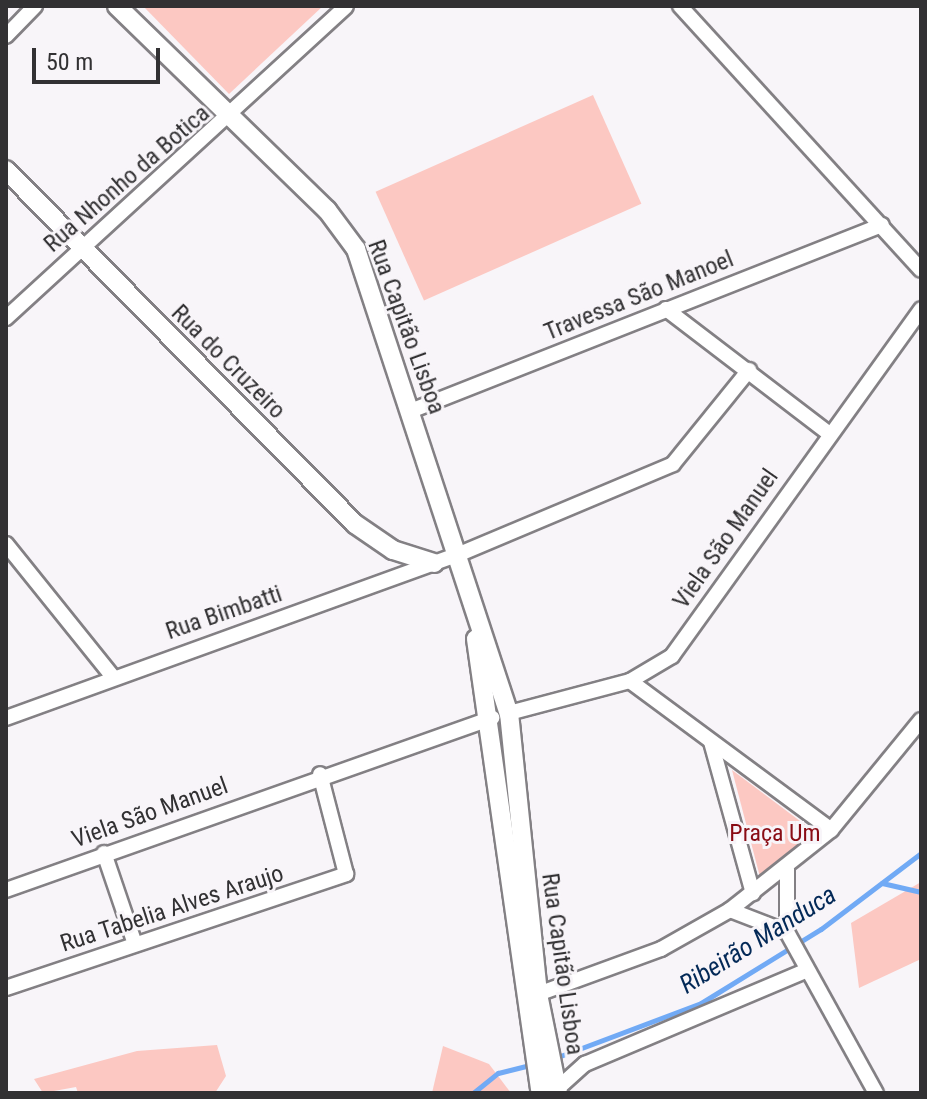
<!DOCTYPE html>
<html>
<head>
<meta charset="utf-8">
<style>
	body { margin:0 }
	#map { position:relative; width:927px; height:1099px; overflow:hidden; background:#f8f5f9; font-family:"Roboto Condensed",sans-serif }
	div>[style] { position:absolute }
	[style*='--x'] { left:calc(var(--x)*1px); top:calc(var(--y)*1px); width:calc(var(--w)*1px); rotate:calc(var(--a)*1deg) }
	.green>* { inset:0; background:#fcc8c2; transform-origin:0 0 }
	.stream>* { height:5px; margin:-2.5px; padding:0 2.5px; transform-origin:2.5px; border-radius:2.5px; background:#71aaf5 }
	.roads { filter:drop-shadow(2px 0 #838084) drop-shadow(-2px 0 #838084) drop-shadow(0 2px #838084) drop-shadow(0 -2px #838084) }
	.minor>* { height:14px; margin:-7px; padding:0 7px; transform-origin:7px; border-radius:7px; background:#fff }
	.tertiary>* { height:18px; margin:-9px; padding:0 9px; transform-origin:9px; border-radius:9px; background:#fff }
	span { translate:-50% -50%; white-space:nowrap; text-align:center; line-height:1.15; -webkit-text-stroke:6px #f8f5f9; paint-order:stroke }
	.street-label { font-size:24px; color:#323133 }
	.park-label { font-size:24px; color:#890c14 }
	.water-label { font-size:26px; color:#032957; font-style:italic }
	.frame { position:absolute; inset:0; border:8px solid #323133; pointer-events:none }
	.scale { position:absolute; left:32px; top:48px; width:128px; height:36px; box-sizing:border-box; border:4px solid #323133; border-top:0; padding-left:10px; font-size:24px; line-height:28px; white-space:nowrap; color:#323133; -webkit-text-stroke:6px #f8f5f9; paint-order:stroke }
</style>
</head>
<body>
<div id="map">
	<div class="green">
		<div style="clip-path:polygon(143px 6px,323px 6px,229px 94px)"></div>
		<div style="left:593px;top:95px;width:119px;height:238px;rotate:66deg"></div>
		<div style="clip-path:polygon(732px 770px,816px 833px,760px 877px)"></div>
		<div style="clip-path:polygon(921px 882px,921px 959px,859px 988px,851px 923px)"></div>
		<div style="clip-path:polygon(217px 1045px,226px 1076px,215px 1093px,78px 1093px,76px 1087px,43px 1093px,34px 1079px,137px 1051px)"></div>
		<div style="clip-path:polygon(443px 1046px,489px 1064px,511px 1093px,432px 1093px)"></div>
	</div>
	<div class="stream">
		<div style="--x:882;--y:883;--w:40;--a:13"></div>
		<div style="--x:555;--y:1058;--w:156;--a:-20.6"></div>
		<div style="--x:701;--y:1003;--w:141;--a:-31.7"></div>
		<div style="--x:821;--y:929;--w:126;--a:-37.2"></div>
		<div style="--x:473;--y:1093;--w:32;--a:-39"></div>
		<div style="--x:498;--y:1073;--w:36;--a:-14"></div>
	</div>
	<div class="roads">
		<div class="minor">
			<div style="--x:680;--y:6;--w:357;--a:47.6"></div>
			<div style="--x:6;--y:36;--w:42;--a:-46"></div>
			<div style="--x:666;--y:309;--w:203;--a:37.4"></div>
			<div style="--x:6;--y:318;--w:461;--a:-42.5"></div>
			<div style="--x:413;--y:410;--w:504;--a:-21.53"></div>
			<div style="--x:6;--y:544;--w:169;--a:51.2"></div>
			<div style="--x:630;--y:681;--w:250;--a:36.5"></div>
			<div style="--x:509;--y:713;--w:125;--a:-14.8"></div>
			<div style="--x:630;--y:681;--w:49;--a:-30.8"></div>
			<div style="--x:672;--y:656;--w:427;--a:-54.3"></div>
			<div style="--x:6;--y:718;--w:480;--a:-19.9"></div>
			<div style="--x:457;--y:555;--w:234;--a:-22.8"></div>
			<div style="--x:673;--y:464;--w:121;--a:-51"></div>
			<div style="--x:711;--y:742;--w:157;--a:74.5"></div>
			<div style="--x:104;--y:853;--w:93;--a:71.2"></div>
			<div style="--x:787;--y:869;--w:63;--a:90"></div>
			<div style="--x:787;--y:932;--w:184;--a:61.1"></div>
			<div style="--x:6;--y:890;--w:516;--a:-19.49"></div>
			<div style="--x:730;--y:910;--w:61;--a:21.1"></div>
			<div style="--x:6;--y:988;--w:359;--a:-18.5"></div>
			<div style="--x:346;--y:874;--w:103;--a:-104.6"></div>
			<div style="--x:538;--y:994;--w:131;--a:-20.1"></div>
			<div style="--x:661;--y:949;--w:79;--a:-29.5"></div>
			<div style="--x:730;--y:910;--w:129;--a:-38.4"></div>
			<div style="--x:831;--y:830;--w:142;--a:-50.7"></div>
			<div style="--x:557;--y:1089;--w:38;--a:-42"></div>
			<div style="--x:585;--y:1064;--w:241;--a:-22.9"></div>
		</div>
		<div class="tertiary">
			<div style="--x:117;--y:6;--w:293;--a:44.2"></div>
			<div style="--x:327;--y:210;--w:49;--a:53.4"></div>
			<div style="--x:356;--y:249;--w:489;--a:71.8"></div>
			<div style="--x:509;--y:713;--w:282;--a:84.1"></div>
			<div style="--x:538;--y:994;--w:101;--a:78.6"></div>
			<div style="--x:6;--y:170;--w:497;--a:45.4"></div>
			<div style="--x:355;--y:524;--w:46;--a:34.4"></div>
			<div style="--x:393;--y:550;--w:43;--a:17.6"></div>
			<div style="--x:476;--y:639;--w:459;--a:81.9"></div>
		</div>
	</div>
	<div class="street-label">
		<span style="left:127px;top:179px;rotate:-41deg">Rua Nhonho da Botica</span>
		<span style="left:639px;top:296px;rotate:-22deg">Travessa São Manoel</span>
		<span style="left:406px;top:327px;rotate:70deg">Rua Capitão Lisboa</span>
		<span style="left:228px;top:362px;rotate:45deg">Rua do Cruzeiro</span>
		<span style="left:726px;top:539px;rotate:-55deg">Viela São Manuel</span>
		<span style="left:224px;top:613px;rotate:-19deg">Rua Bimbatti</span>
		<span style="left:150px;top:813px;rotate:-20deg">Viela São Manuel</span>
		<span style="left:172px;top:909px;rotate:-18deg">Rua Tabelia Alves Araujo</span>
		<span style="left:562px;top:964px;rotate:82deg">Rua Capitão Lisboa</span>
	</div>
	<div class="park-label">
		<span style="left:775px;top:834px">Praça Um</span>
	</div>
	<div class="water-label">
		<span style="left:758px;top:940px;rotate:-32deg">Ribeirão Manduca</span>
	</div>
	<div class="frame"></div>
	<div class="scale">50 m</div>
</div>
</body>
</html>
